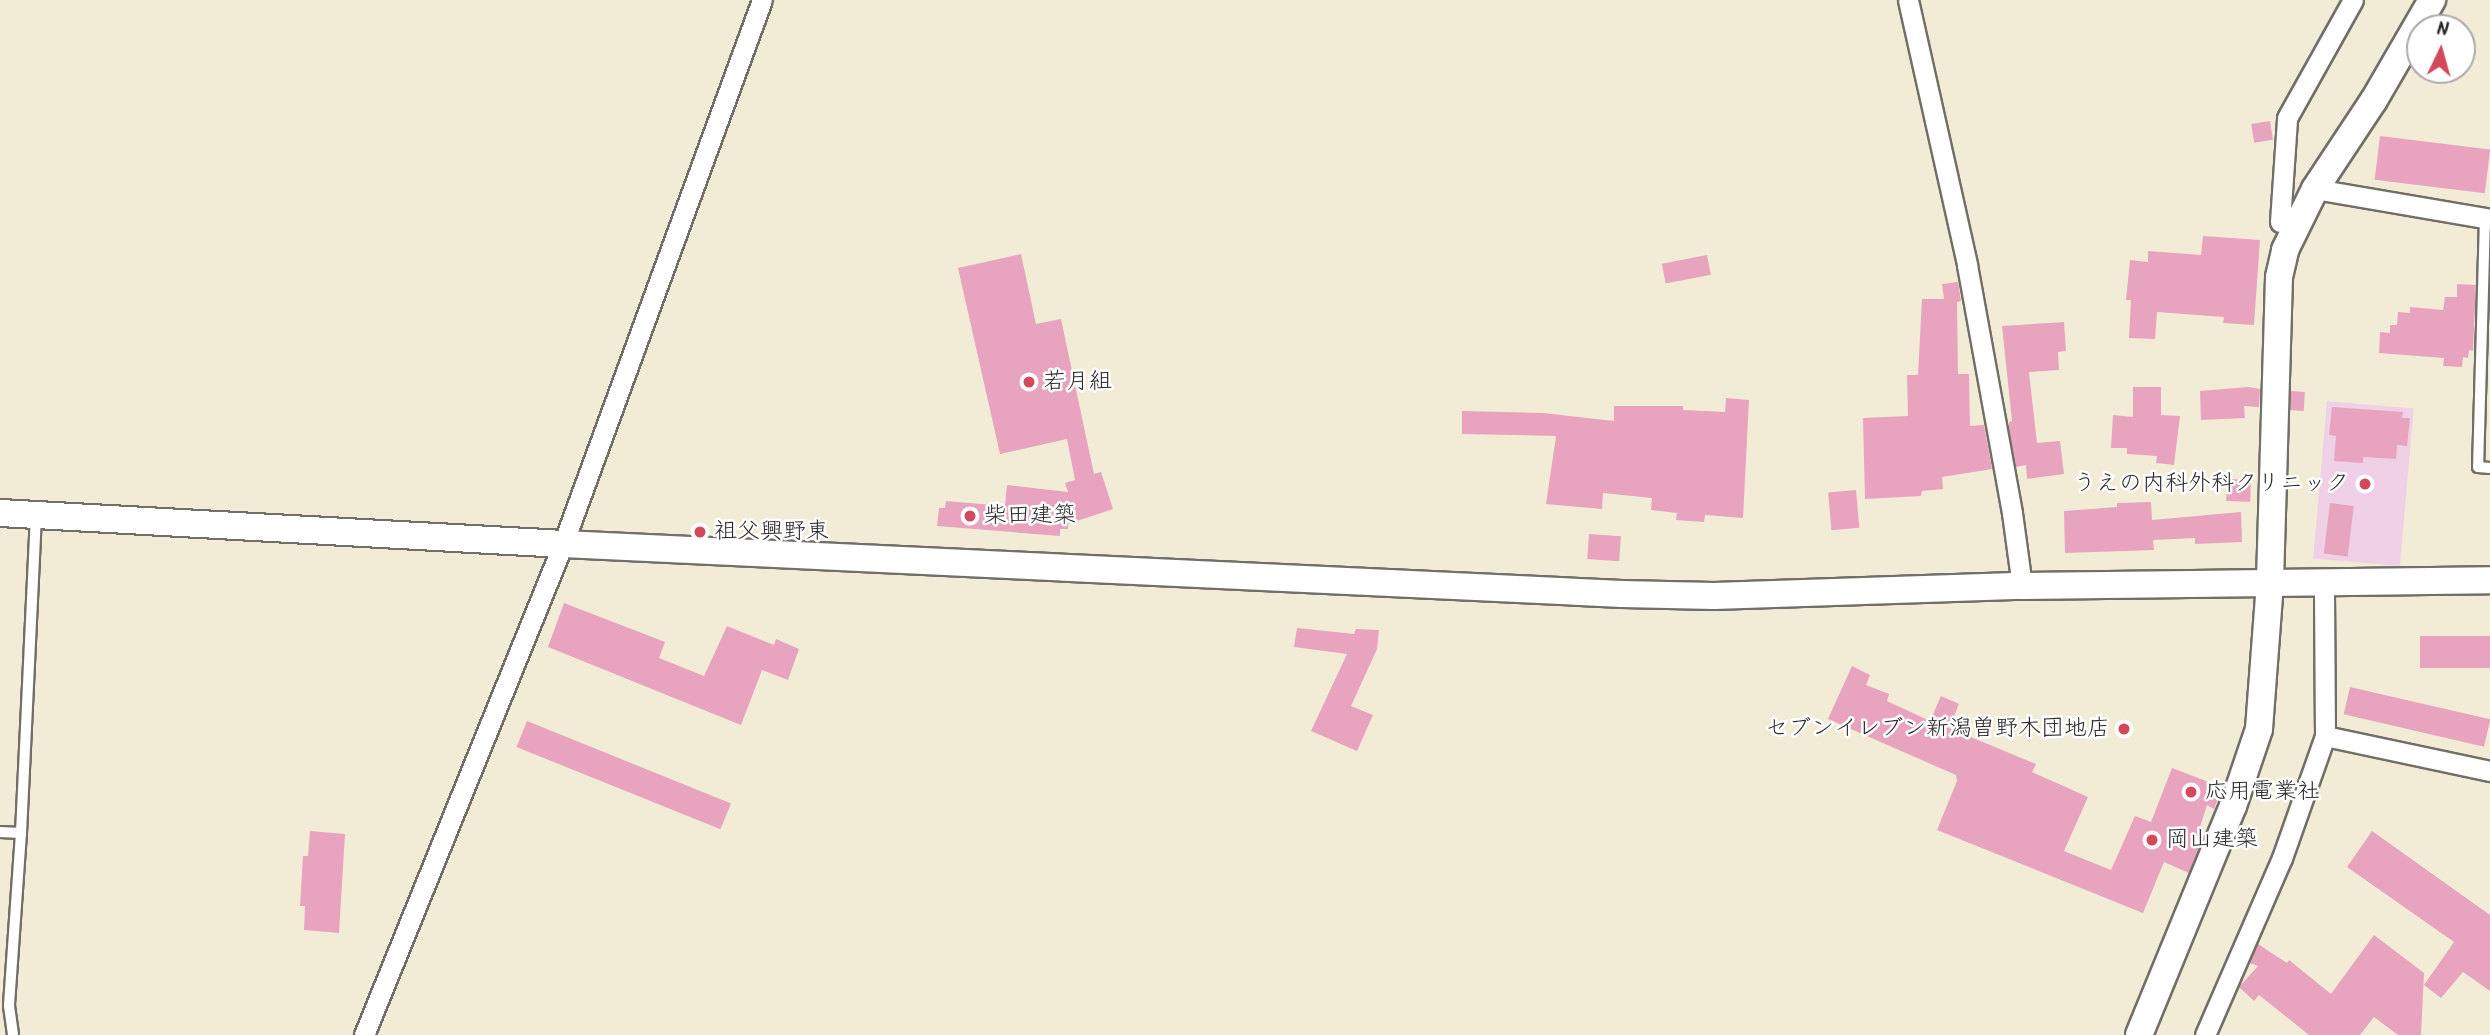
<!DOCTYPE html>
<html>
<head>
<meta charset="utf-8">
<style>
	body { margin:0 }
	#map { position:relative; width:2490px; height:1035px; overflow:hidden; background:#f2ecd7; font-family:Kalam,"Klee One",sans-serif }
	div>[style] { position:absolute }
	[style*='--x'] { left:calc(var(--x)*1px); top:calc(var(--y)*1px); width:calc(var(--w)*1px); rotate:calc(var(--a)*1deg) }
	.built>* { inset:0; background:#efd0e7; transform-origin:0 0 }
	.building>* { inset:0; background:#e8a4bf; transform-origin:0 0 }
	.roads { filter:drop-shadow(2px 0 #716f67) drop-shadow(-2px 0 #716f67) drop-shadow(0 2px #716f67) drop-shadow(0 -2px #716f67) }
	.lane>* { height:10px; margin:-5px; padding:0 5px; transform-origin:5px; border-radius:5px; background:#fff }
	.street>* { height:19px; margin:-9.5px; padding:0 9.5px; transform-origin:9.5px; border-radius:9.5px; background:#fff }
	.secondary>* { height:26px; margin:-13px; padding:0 13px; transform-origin:13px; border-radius:13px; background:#fff }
	.dots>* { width:19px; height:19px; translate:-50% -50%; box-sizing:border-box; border:4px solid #fff; border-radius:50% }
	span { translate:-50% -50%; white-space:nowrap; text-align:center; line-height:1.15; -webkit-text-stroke:5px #fff; paint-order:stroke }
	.poi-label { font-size:23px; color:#2b2b2b }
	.left { translate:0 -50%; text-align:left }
	.right { translate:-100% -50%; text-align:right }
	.north { position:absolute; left:2406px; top:14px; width:70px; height:70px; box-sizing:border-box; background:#fff; border:2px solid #aaa; border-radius:50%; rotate:5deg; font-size:19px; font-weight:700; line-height:28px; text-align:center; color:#2b2b2b }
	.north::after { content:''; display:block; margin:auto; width:24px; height:32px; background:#d1495b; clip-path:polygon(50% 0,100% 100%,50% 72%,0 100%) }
</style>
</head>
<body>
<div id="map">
	<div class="built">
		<div style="left:2327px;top:401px;width:87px;height:158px;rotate:5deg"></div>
	</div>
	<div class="building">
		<div style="left:2270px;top:121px;width:19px;height:19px;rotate:81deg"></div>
		<div style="left:2380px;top:136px;width:111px;height:44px;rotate:7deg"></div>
		<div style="clip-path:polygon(2203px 236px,2260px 240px,2254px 325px,2223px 323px,2224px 317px,2157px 312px,2155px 339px,2129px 338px,2131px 300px,2126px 300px,2130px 260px,2148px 262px,2148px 251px,2201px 255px)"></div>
		<div style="clip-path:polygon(1021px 254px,1036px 324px,1061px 319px,1094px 474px,1101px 472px,1113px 509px,1068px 524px,1068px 529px,1060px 529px,1060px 536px,937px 526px,939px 508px,945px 508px,946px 501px,1005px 506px,1007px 485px,1068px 492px,1065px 483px,1075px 480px,1067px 439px,1000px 454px,958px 268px)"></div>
		<div style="left:1707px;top:255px;width:20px;height:46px;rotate:79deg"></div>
		<div style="clip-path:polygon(1958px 282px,1961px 301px,1957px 302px,1958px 374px,1969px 374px,1970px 426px,1984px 425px,1992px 469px,1942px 477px,1943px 489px,1922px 491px,1921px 496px,1865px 499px,1863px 418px,1908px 416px,1907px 375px,1918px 375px,1922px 299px,1944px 299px,1942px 284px)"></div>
		<div style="clip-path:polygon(2457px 284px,2476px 285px,2473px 351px,2469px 350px,2468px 358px,2463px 357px,2462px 367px,2443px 366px,2444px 358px,2379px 353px,2380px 332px,2390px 333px,2390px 325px,2397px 325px,2398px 312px,2410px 313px,2410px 307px,2443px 310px,2445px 297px,2457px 297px)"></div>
		<div style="clip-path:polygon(2064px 322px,2066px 351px,2058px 352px,2059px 370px,2029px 372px,2037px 443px,2060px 441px,2064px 474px,2027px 479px,2026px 465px,2016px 467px,2009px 430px,2009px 422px,2012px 421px,2002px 326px)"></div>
		<div style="clip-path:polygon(2133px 387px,2161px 387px,2161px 415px,2180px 416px,2174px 465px,2156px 463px,2157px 456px,2127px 454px,2127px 448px,2111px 448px,2113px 415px,2133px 417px)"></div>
		<div style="clip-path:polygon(2248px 387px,2260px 389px,2259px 407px,2244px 406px,2245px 418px,2201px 420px,2200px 391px)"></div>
		<div style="left:2291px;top:391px;width:14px;height:19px;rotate:4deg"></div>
		<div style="clip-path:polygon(1726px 398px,1749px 400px,1743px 518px,1705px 515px,1704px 522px,1676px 520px,1677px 513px,1651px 510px,1652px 498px,1603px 493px,1602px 509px,1546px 504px,1556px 436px,1462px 434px,1462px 411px,1543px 413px,1614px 421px,1614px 406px,1683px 406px,1683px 410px,1725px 412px)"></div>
		<div style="clip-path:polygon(2332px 407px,2403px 412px,2402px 418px,2410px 418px,2407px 446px,2397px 445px,2396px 459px,2363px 457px,2363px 463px,2334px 461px,2336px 436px,2329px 435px)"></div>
		<div style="left:2227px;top:479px;width:24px;height:22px;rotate:2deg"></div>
		<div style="left:1856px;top:490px;width:38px;height:28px;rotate:85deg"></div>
		<div style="clip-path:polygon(2151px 502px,2152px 520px,2241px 512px,2242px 542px,2195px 544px,2195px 538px,2153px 540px,2154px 550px,2065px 553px,2064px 511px,2117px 507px,2117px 503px)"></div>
		<div style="left:2330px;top:503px;width:24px;height:51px;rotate:7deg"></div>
		<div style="left:1589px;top:534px;width:32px;height:25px;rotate:4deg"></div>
		<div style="clip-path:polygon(564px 603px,665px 642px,659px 658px,704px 676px,727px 626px,774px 645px,776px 639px,799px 649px,788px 680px,762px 670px,741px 725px,548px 647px)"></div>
		<div style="clip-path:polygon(1297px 628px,1354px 634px,1356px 629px,1379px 630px,1377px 649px,1351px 706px,1373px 715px,1357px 751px,1311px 731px,1347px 654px,1294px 647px)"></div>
		<div style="left:2420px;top:636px;width:70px;height:32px"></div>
		<div style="clip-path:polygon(1852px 666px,1870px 675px,1866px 685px,1889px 694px,1887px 701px,1930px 721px,1941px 696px,1959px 704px,1949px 728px,2036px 764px,2032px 772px,2088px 797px,2064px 851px,2111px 870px,2135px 816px,2151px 822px,2172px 768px,2222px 787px,2214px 809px,2207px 805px,2194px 846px,2199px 848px,2189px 873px,2164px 862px,2143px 913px,1937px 830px,1957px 781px,1956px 775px,1828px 719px)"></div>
		<div style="left:2350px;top:687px;width:144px;height:28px;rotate:13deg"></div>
		<div style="left:527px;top:721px;width:220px;height:28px;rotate:22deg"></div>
		<div style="clip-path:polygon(310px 831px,345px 834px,339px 933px,304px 930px,305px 906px,300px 906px,303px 856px,308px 856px)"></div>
		<div style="clip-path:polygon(2372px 831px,2490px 915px,2490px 991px,2463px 972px,2441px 998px,2424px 985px,2454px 942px,2347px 867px)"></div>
		<div style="clip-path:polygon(2374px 935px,2424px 973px,2421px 1035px,2398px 1035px,2374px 1017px,2360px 1035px,2309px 1035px,2259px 995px,2254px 1001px,2239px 987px,2258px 966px,2250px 963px,2258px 944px,2287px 963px,2289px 960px,2331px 994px)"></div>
	</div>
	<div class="roads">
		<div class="lane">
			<div style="--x:2485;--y:218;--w:249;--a:91.6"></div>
			<div style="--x:2478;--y:467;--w:12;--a:5"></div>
			<div style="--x:0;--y:832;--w:21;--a:3"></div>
			<div style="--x:21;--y:833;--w:173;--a:94"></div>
			<div style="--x:9;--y:1006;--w:29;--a:82"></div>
			<div style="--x:21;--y:833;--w:318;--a:-87.3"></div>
		</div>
		<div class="street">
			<div style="--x:1908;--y:0;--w:271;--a:77.4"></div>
			<div style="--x:1967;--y:265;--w:252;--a:79.7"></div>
			<div style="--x:2012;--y:513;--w:74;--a:82.2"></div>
			<div style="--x:2315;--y:189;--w:178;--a:9.7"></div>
			<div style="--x:2280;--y:222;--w:104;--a:-86.1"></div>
			<div style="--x:2287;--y:118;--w:135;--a:-60.8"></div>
			<div style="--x:2325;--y:736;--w:169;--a:12"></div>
			<div style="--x:364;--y:1035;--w:530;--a:-67.94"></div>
			<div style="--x:563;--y:544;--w:579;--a:-69.91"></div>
			<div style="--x:2205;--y:1035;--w:193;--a:-66.5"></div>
			<div style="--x:2282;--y:858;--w:129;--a:-70.6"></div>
			<div style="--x:2325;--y:736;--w:155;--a:-90.4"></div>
		</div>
		<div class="secondary">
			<div style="--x:0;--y:513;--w:564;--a:3.15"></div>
			<div style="--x:563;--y:544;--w:1060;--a:2.7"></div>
			<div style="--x:1622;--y:594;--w:92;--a:1.2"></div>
			<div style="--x:1714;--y:596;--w:308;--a:-1.9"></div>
			<div style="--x:2022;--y:586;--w:468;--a:-0.7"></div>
			<div style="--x:2139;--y:1035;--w:248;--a:-67.7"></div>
			<div style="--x:2233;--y:806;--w:81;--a:-71.3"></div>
			<div style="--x:2259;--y:729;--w:148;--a:-85.7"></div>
			<div style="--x:2270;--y:581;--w:304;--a:-88.3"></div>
			<div style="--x:2279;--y:277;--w:28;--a:-77"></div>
			<div style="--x:2285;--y:250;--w:68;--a:-63.8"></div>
			<div style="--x:2315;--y:189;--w:107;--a:-56.5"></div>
			<div style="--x:2374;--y:100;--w:116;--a:-59.9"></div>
		</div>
	</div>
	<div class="dots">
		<div style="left:1029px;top:382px;background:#d1495b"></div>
		<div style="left:2365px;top:484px;background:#d1495b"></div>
		<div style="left:970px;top:516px;background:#d1495b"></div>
		<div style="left:700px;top:532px;background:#d1495b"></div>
		<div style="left:2124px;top:729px;background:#d1495b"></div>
		<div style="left:2191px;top:792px;background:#d1495b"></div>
		<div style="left:2152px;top:840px;background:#d1495b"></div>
	</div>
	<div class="poi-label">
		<span class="left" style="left:1043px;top:382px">若月組</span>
		<span class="right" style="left:2349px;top:484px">うえの内科外科クリニック</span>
		<span class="left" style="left:984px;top:516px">柴田建築</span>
		<span class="left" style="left:714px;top:532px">祖父興野東</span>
		<span class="right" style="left:2110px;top:729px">セブンイレブン新潟曽野木団地店</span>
		<span class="left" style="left:2205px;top:792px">応用電業社</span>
		<span class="left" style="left:2166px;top:840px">岡山建築</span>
	</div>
	<div class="north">N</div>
</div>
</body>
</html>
